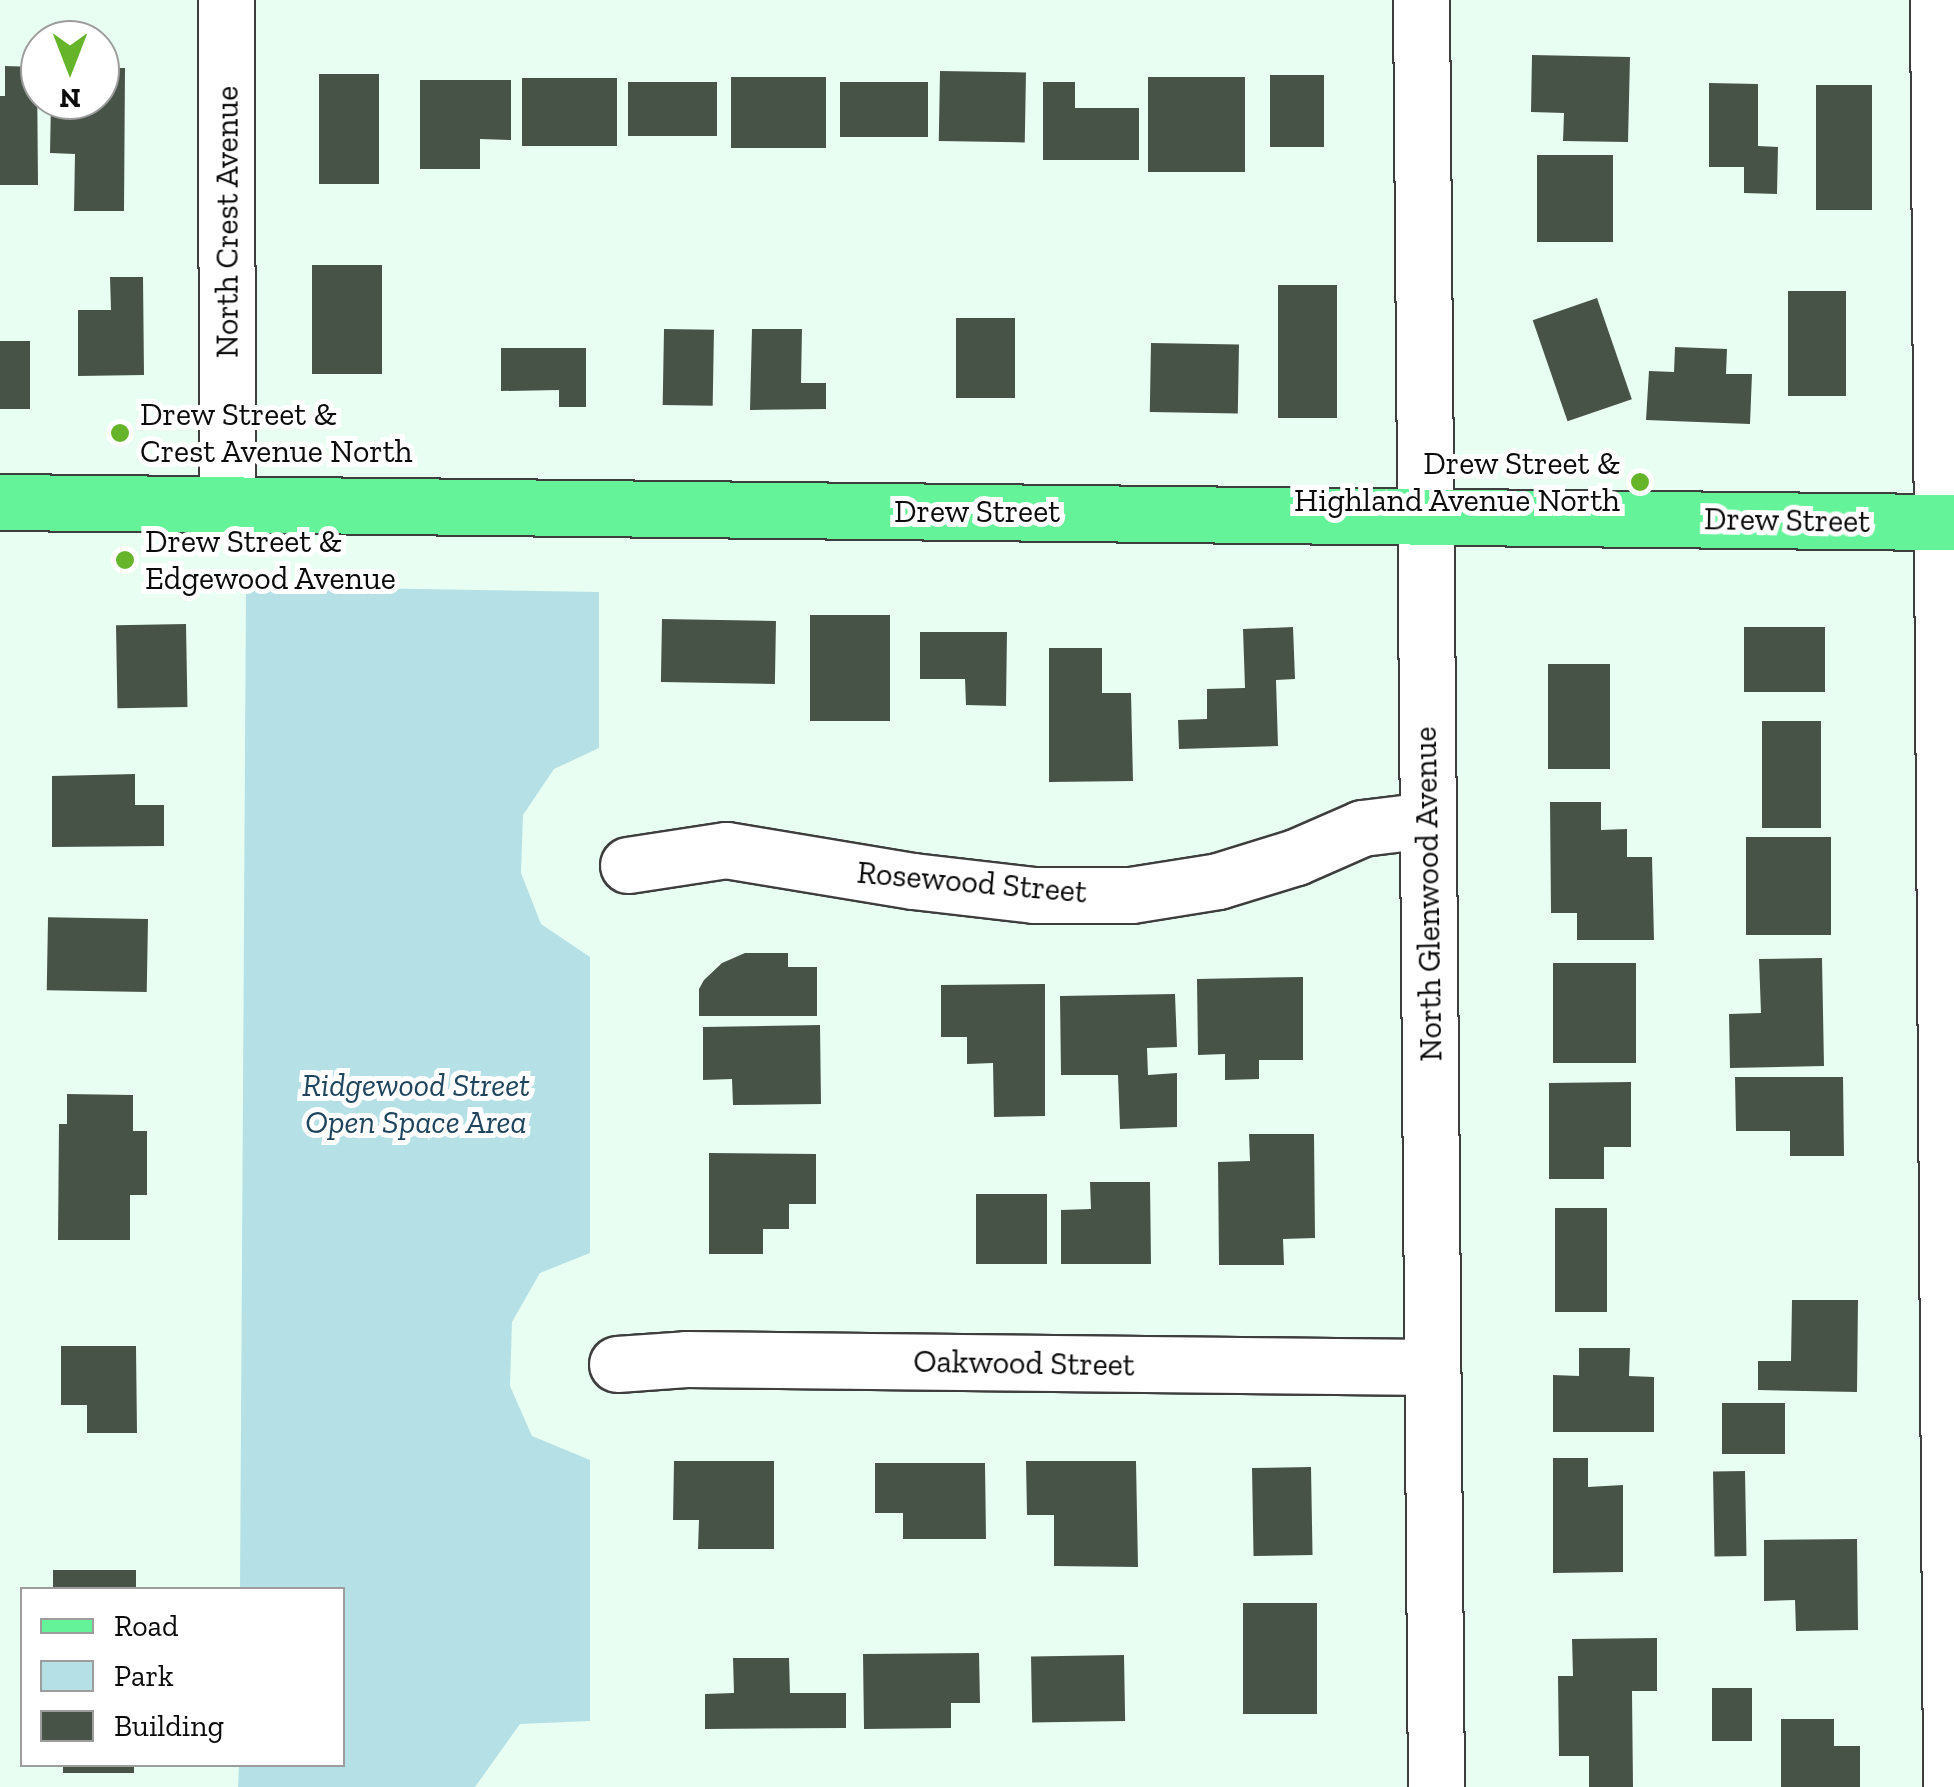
<!DOCTYPE html>
<html>
<head>
<meta charset="utf-8">
<style>
	body { margin:0 }
	#map { position:relative; width:1954px; height:1787px; overflow:hidden; background:#e9fef2; font-family:"Zilla Slab",serif }
	div>[style] { position:absolute }
	[style*='--x'] { left:calc(var(--x)*1px); top:calc(var(--y)*1px); width:calc(var(--w)*1px); rotate:calc(var(--a)*1deg) }
	.green>* { inset:0; background:#b5e1e6 }
	.building>* { inset:0; background:#485348; transform-origin:0 0 }
	.roads { filter:drop-shadow(2px 0 #3e3e3e) drop-shadow(-2px 0 #3e3e3e) drop-shadow(0 2px #3e3e3e) drop-shadow(0 -2px #3e3e3e) }
	.minor>* { height:55px; margin:-27.5px; padding:0 27.5px; transform-origin:27.5px; border-radius:27.5px; background:#fff }
	.major>* { height:55px; margin:-27.5px; padding:0 27.5px; transform-origin:27.5px; border-radius:27.5px; background:#65f399 }
	.dots>* { width:28px; height:28px; translate:-50% -50%; box-sizing:border-box; border:5px solid #fff; border-radius:50% }
	span { translate:-50% -50%; white-space:nowrap; text-align:center; line-height:1.15; -webkit-text-stroke:10px #fff; paint-order:stroke }
	.street-label { font-size:32px; color:#0b0b0b }
	.poi-label { font-size:32px; color:#0b0b0b }
	.left { translate:0 -50%; text-align:left }
	.right { translate:-100% -50%; text-align:right }
	.park-label { font-size:32px; color:#1f455e; font-style:italic }
	.legend { position:absolute; left:20px; top:1587px; width:325px; height:180px; box-sizing:border-box; background:#fff; border:2px solid #9d9d9d; margin:0; padding:12px 18px; list-style:none; font-size:30px; color:#0b0b0b }
	.legend li { display:flex; align-items:center; gap:20px; height:50px }
	.legend b { width:50px; border:2px solid #9d9d9d }
	.north { position:absolute; left:20px; top:20px; width:100px; height:100px; box-sizing:border-box; background:#fff; border:2px solid #9d9d9d; border-radius:50%; rotate:180deg; font-size:28px; font-weight:700; line-height:40px; text-align:center; color:#0b0b0b }
	.north::after { content:''; display:block; margin:auto; width:35px; height:45px; background:#65b42a; clip-path:polygon(50% 0,100% 100%,50% 72%,0 100%) }
</style>
</head>
<body>
<div id="map">
	<div class="green">
		<div style="clip-path:polygon(246px 586px,599px 592px,599px 748px,554px 769px,523px 815px,521px 873px,541px 924px,590px 957px,590px 1253px,540px 1273px,512px 1322px,510px 1386px,532px 1436px,590px 1460px,590px 1721px,520px 1724px,475px 1787px,238px 1787px,239px 1765px,342px 1764px,342px 1590px,240px 1589px)"></div>
	</div>
	<div class="building">
		<div style="clip-path:polygon(1532px 55px,1630px 57px,1628px 142px,1563px 141px,1564px 113px,1531px 112px)"></div>
		<div style="clip-path:polygon(5px 66px,37px 67px,38px 185px,0 185px,0 96px,5px 96px)"></div>
		<div style="clip-path:polygon(100px 68px,125px 68px,124px 211px,74px 211px,75px 154px,50px 153px,51px 100px,100px 100px)"></div>
		<div style="left:940px;top:71px;width:86px;height:70px;rotate:1deg"></div>
		<div style="left:319px;top:74px;width:60px;height:110px"></div>
		<div style="left:1270px;top:75px;width:54px;height:72px"></div>
		<div style="left:731px;top:77px;width:95px;height:71px"></div>
		<div style="left:1148px;top:77px;width:97px;height:95px"></div>
		<div style="left:522px;top:78px;width:95px;height:68px"></div>
		<div style="clip-path:polygon(420px 80px,511px 80px,511px 140px,480px 139px,480px 169px,420px 169px)"></div>
		<div style="left:628px;top:82px;width:89px;height:54px"></div>
		<div style="left:840px;top:82px;width:88px;height:55px"></div>
		<div style="clip-path:polygon(1043px 82px,1075px 82px,1075px 108px,1139px 108px,1139px 160px,1043px 160px)"></div>
		<div style="clip-path:polygon(1709px 83px,1758px 84px,1758px 146px,1778px 147px,1777px 194px,1744px 193px,1744px 167px,1709px 167px)"></div>
		<div style="left:1816px;top:85px;width:56px;height:125px"></div>
		<div style="left:1537px;top:155px;width:76px;height:87px"></div>
		<div style="left:312px;top:265px;width:70px;height:109px"></div>
		<div style="clip-path:polygon(110px 277px,143px 277px,144px 375px,78px 376px,78px 310px,111px 310px)"></div>
		<div style="left:1278px;top:285px;width:59px;height:133px"></div>
		<div style="left:1788px;top:291px;width:58px;height:105px"></div>
		<div style="left:1597px;top:298px;width:107px;height:68px;rotate:71deg"></div>
		<div style="left:956px;top:318px;width:59px;height:80px"></div>
		<div style="left:664px;top:329px;width:50px;height:76px;rotate:1deg"></div>
		<div style="clip-path:polygon(752px 329px,802px 329px,801px 383px,826px 383px,826px 409px,750px 410px)"></div>
		<div style="left:0;top:341px;width:30px;height:68px"></div>
		<div style="left:1151px;top:343px;width:88px;height:69px;rotate:1deg"></div>
		<div style="clip-path:polygon(1675px 347px,1727px 349px,1726px 374px,1752px 374px,1750px 424px,1646px 420px,1649px 371px,1674px 372px)"></div>
		<div style="clip-path:polygon(501px 348px,586px 348px,586px 407px,559px 407px,559px 390px,501px 391px)"></div>
		<div style="left:810px;top:615px;width:80px;height:106px"></div>
		<div style="left:662px;top:619px;width:114px;height:63px;rotate:1deg"></div>
		<div style="left:186px;top:624px;width:83px;height:70px;rotate:89deg"></div>
		<div style="clip-path:polygon(1293px 627px,1295px 679px,1276px 680px,1278px 746px,1179px 749px,1178px 720px,1207px 719px,1207px 689px,1245px 688px,1243px 629px)"></div>
		<div style="left:1825px;top:627px;width:65px;height:81px;rotate:90deg"></div>
		<div style="clip-path:polygon(920px 632px,1007px 632px,1006px 706px,966px 705px,965px 679px,920px 679px)"></div>
		<div style="clip-path:polygon(1049px 648px,1102px 648px,1102px 693px,1131px 693px,1133px 781px,1049px 782px)"></div>
		<div style="left:1610px;top:664px;width:105px;height:62px;rotate:90deg"></div>
		<div style="left:1762px;top:721px;width:59px;height:107px"></div>
		<div style="clip-path:polygon(135px 774px,135px 805px,164px 805px,164px 846px,52px 847px,52px 776px)"></div>
		<div style="clip-path:polygon(1550px 802px,1601px 802px,1601px 830px,1627px 829px,1627px 857px,1652px 857px,1654px 940px,1577px 940px,1577px 913px,1551px 913px)"></div>
		<div style="left:1746px;top:837px;width:85px;height:98px"></div>
		<div style="left:148px;top:919px;width:73px;height:100px;rotate:91deg"></div>
		<div style="clip-path:polygon(745px 953px,788px 953px,788px 967px,817px 967px,817px 1016px,699px 1016px,699px 989px,704px 980px,722px 963px)"></div>
		<div style="clip-path:polygon(1822px 958px,1824px 1066px,1730px 1068px,1729px 1014px,1761px 1013px,1759px 959px)"></div>
		<div style="left:1553px;top:963px;width:83px;height:100px"></div>
		<div style="clip-path:polygon(1303px 977px,1303px 1060px,1259px 1060px,1259px 1079px,1225px 1080px,1225px 1054px,1198px 1055px,1197px 979px)"></div>
		<div style="clip-path:polygon(1045px 984px,1045px 1116px,994px 1117px,993px 1063px,967px 1064px,967px 1037px,941px 1037px,941px 985px)"></div>
		<div style="clip-path:polygon(1175px 994px,1177px 1047px,1147px 1048px,1148px 1075px,1177px 1073px,1177px 1127px,1120px 1129px,1118px 1075px,1061px 1075px,1060px 996px)"></div>
		<div style="clip-path:polygon(820px 1025px,821px 1104px,733px 1105px,732px 1079px,703px 1080px,703px 1027px)"></div>
		<div style="clip-path:polygon(1735px 1077px,1843px 1077px,1844px 1156px,1790px 1156px,1790px 1131px,1736px 1131px)"></div>
		<div style="clip-path:polygon(1631px 1082px,1631px 1147px,1604px 1147px,1604px 1179px,1549px 1179px,1549px 1083px)"></div>
		<div style="clip-path:polygon(67px 1094px,133px 1095px,133px 1131px,147px 1131px,147px 1195px,130px 1195px,130px 1240px,58px 1240px,59px 1124px,67px 1124px)"></div>
		<div style="clip-path:polygon(1249px 1134px,1314px 1134px,1315px 1238px,1283px 1239px,1284px 1265px,1219px 1265px,1218px 1162px,1250px 1161px)"></div>
		<div style="clip-path:polygon(709px 1153px,816px 1154px,816px 1204px,789px 1204px,789px 1229px,763px 1229px,763px 1254px,709px 1254px)"></div>
		<div style="clip-path:polygon(1090px 1182px,1150px 1182px,1151px 1264px,1061px 1264px,1061px 1210px,1091px 1209px)"></div>
		<div style="left:976px;top:1194px;width:71px;height:70px"></div>
		<div style="left:1555px;top:1208px;width:52px;height:104px"></div>
		<div style="clip-path:polygon(1792px 1300px,1858px 1300px,1857px 1392px,1758px 1390px,1758px 1361px,1791px 1361px)"></div>
		<div style="clip-path:polygon(61px 1346px,136px 1346px,137px 1433px,87px 1433px,87px 1405px,61px 1405px)"></div>
		<div style="clip-path:polygon(1579px 1348px,1630px 1348px,1629px 1376px,1654px 1377px,1654px 1432px,1553px 1432px,1553px 1375px,1579px 1376px)"></div>
		<div style="left:1785px;top:1403px;width:51px;height:63px;rotate:90deg"></div>
		<div style="clip-path:polygon(1553px 1458px,1588px 1458px,1588px 1487px,1623px 1485px,1623px 1572px,1553px 1573px)"></div>
		<div style="clip-path:polygon(674px 1461px,774px 1461px,774px 1549px,698px 1549px,699px 1520px,673px 1520px)"></div>
		<div style="clip-path:polygon(1026px 1461px,1136px 1461px,1138px 1567px,1054px 1566px,1054px 1515px,1027px 1515px)"></div>
		<div style="clip-path:polygon(875px 1463px,985px 1463px,986px 1539px,903px 1539px,903px 1513px,875px 1513px)"></div>
		<div style="left:1311px;top:1467px;width:88px;height:59px;rotate:89deg"></div>
		<div style="left:1745px;top:1471px;width:85px;height:32px;rotate:89deg"></div>
		<div style="clip-path:polygon(1857px 1539px,1858px 1630px,1796px 1631px,1795px 1600px,1764px 1601px,1764px 1540px)"></div>
		<div style="left:53px;top:1570px;width:83px;height:20px"></div>
		<div style="left:1243px;top:1603px;width:74px;height:111px"></div>
		<div style="clip-path:polygon(1657px 1638px,1657px 1691px,1632px 1691px,1633px 1787px,1589px 1787px,1589px 1756px,1559px 1756px,1558px 1676px,1573px 1676px,1572px 1639px)"></div>
		<div style="clip-path:polygon(979px 1653px,980px 1703px,951px 1703px,951px 1728px,864px 1729px,863px 1654px)"></div>
		<div style="left:1124px;top:1655px;width:66px;height:93px;rotate:89deg"></div>
		<div style="clip-path:polygon(733px 1658px,789px 1658px,790px 1693px,846px 1693px,846px 1728px,705px 1729px,705px 1694px,734px 1693px)"></div>
		<div style="left:1712px;top:1688px;width:40px;height:53px"></div>
		<div style="clip-path:polygon(1781px 1719px,1834px 1719px,1834px 1746px,1860px 1746px,1860px 1787px,1781px 1787px)"></div>
		<div style="left:63px;top:1764px;width:71px;height:9px"></div>
	</div>
	<div class="roads">
		<div class="minor">
			<div style="--x:226;--y:0;--w:504;--a:89.89"></div>
			<div style="--x:1421;--y:0;--w:1787;--a:89.52"></div>
			<div style="--x:1938;--y:0;--w:1787;--a:89.58"></div>
			<div style="--x:628;--y:865;--w:99;--a:-8.7"></div>
			<div style="--x:726;--y:850;--w:190;--a:9.4"></div>
			<div style="--x:913;--y:881;--w:122;--a:6.6"></div>
			<div style="--x:1034;--y:895;--w:97;--a:0"></div>
			<div style="--x:1131;--y:895;--w:88;--a:-9.1"></div>
			<div style="--x:1218;--y:881;--w:82;--a:-17.1"></div>
			<div style="--x:1296;--y:857;--w:72;--a:-23.7"></div>
			<div style="--x:1362;--y:828;--w:66;--a:-6.9"></div>
			<div style="--x:617;--y:1364;--w:69;--a:-4.1"></div>
			<div style="--x:686;--y:1359;--w:745;--a:0.62"></div>
		</div>
		<div class="major">
			<div style="--x:0;--y:502;--w:1954;--a:0.59"></div>
		</div>
	</div>
	<div class="dots">
		<div style="left:120px;top:433px;background:#65b42a"></div>
		<div style="left:1640px;top:482px;background:#65b42a"></div>
		<div style="left:125px;top:560px;background:#65b42a"></div>
	</div>
	<div class="street-label">
		<span style="left:227px;top:222px;rotate:-90deg">North Crest Avenue</span>
		<span style="left:977px;top:511px">Drew Street</span>
		<span style="left:1787px;top:520px;rotate:1deg">Drew Street</span>
		<span style="left:972px;top:882px;rotate:5deg">Rosewood Street</span>
		<span style="left:1428px;top:894px;rotate:-91deg">North Glenwood Avenue</span>
		<span style="left:1024px;top:1363px;rotate:1deg">Oakwood Street</span>
	</div>
	<div class="poi-label">
		<span class="left" style="left:140px;top:433px">Drew Street &amp;<br>Crest Avenue North</span>
		<span class="right" style="left:1620px;top:482px">Drew Street &amp;<br>Highland Avenue North</span>
		<span class="left" style="left:145px;top:560px">Drew Street &amp;<br>Edgewood Avenue</span>
	</div>
	<div class="park-label">
		<span style="left:416px;top:1104px">Ridgewood Street<br>Open Space Area</span>
	</div>
	<ul class="legend">
	<li><b style="height:12px;background:#65f399"></b>Road</li>
	<li><b style="height:28px;background:#b5e1e6"></b>Park</li>
	<li><b style="height:28px;background:#485348"></b>Building</li>
	</ul>
	<div class="north">N</div>
</div>
</body>
</html>
